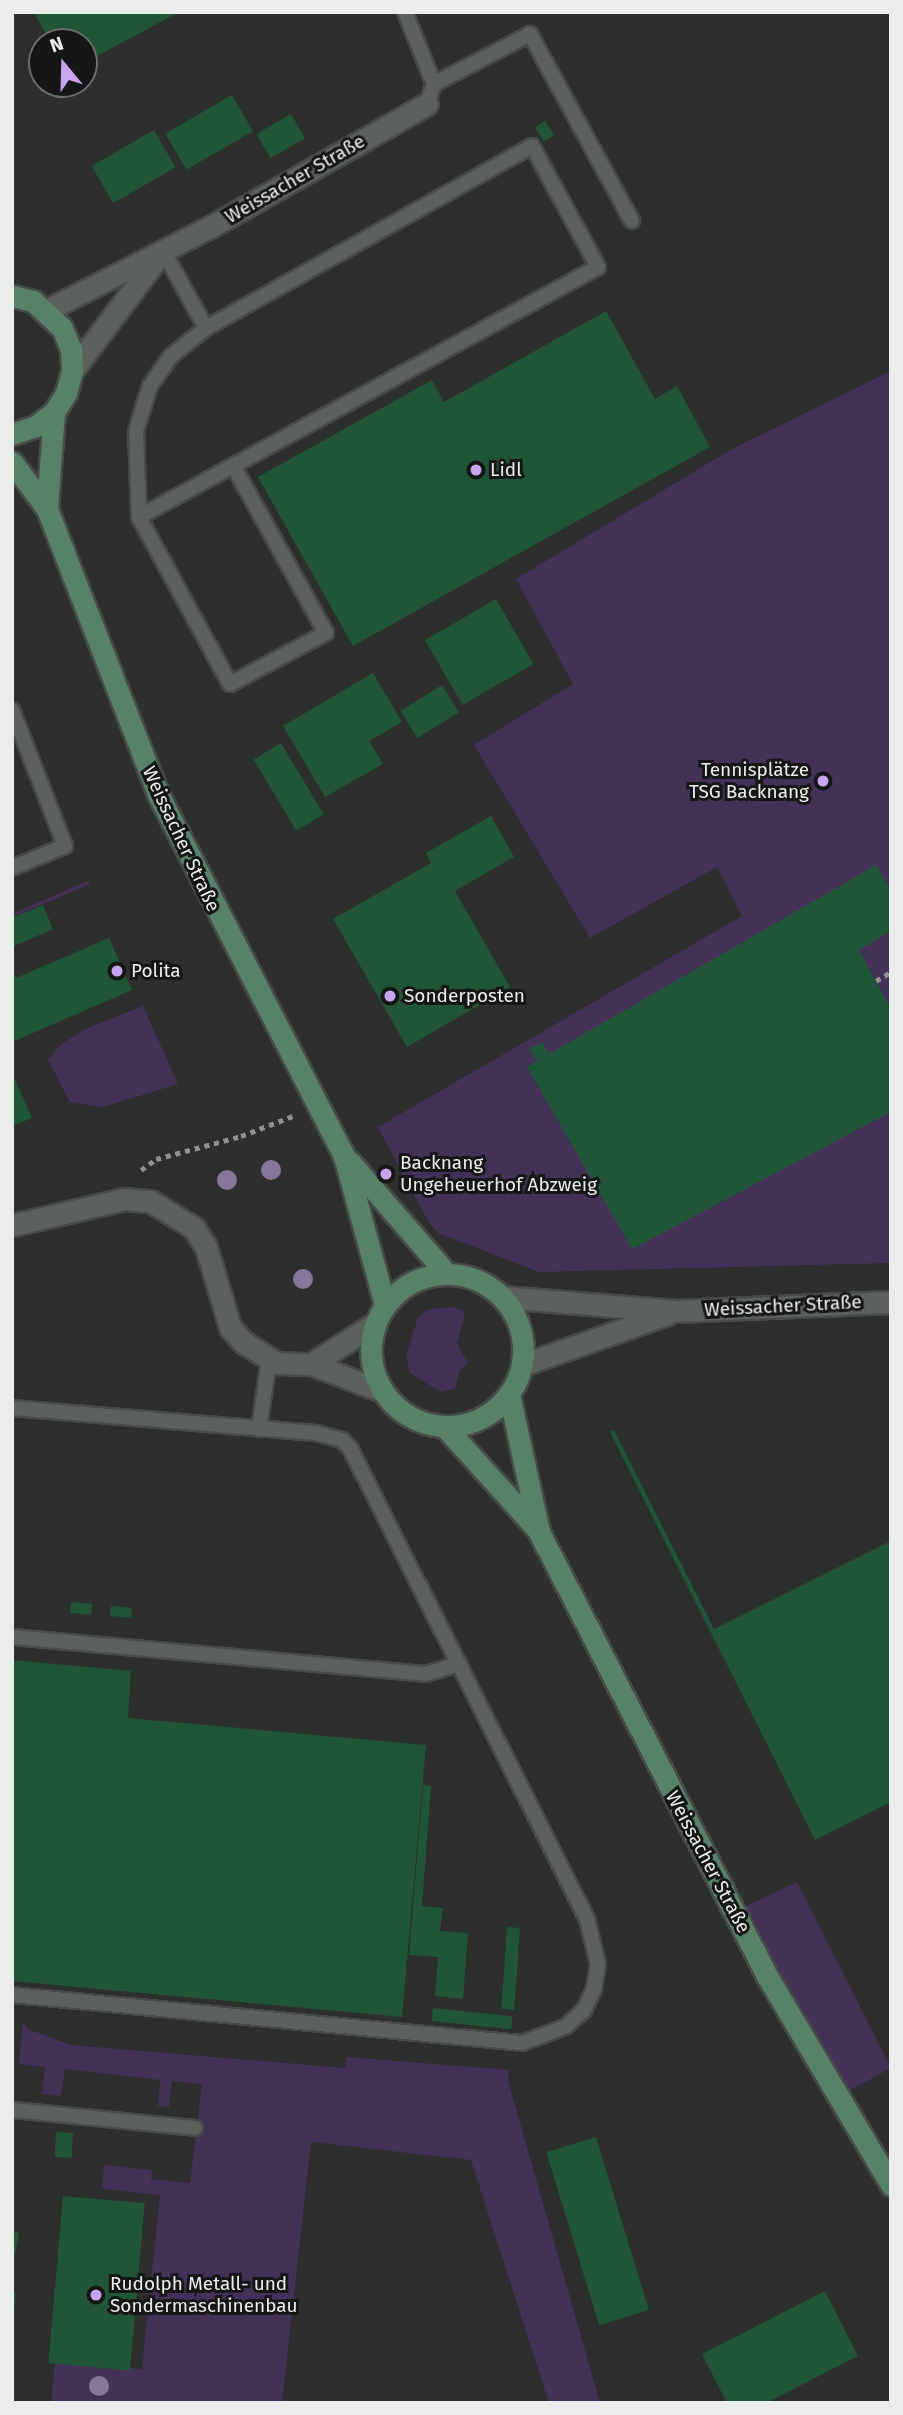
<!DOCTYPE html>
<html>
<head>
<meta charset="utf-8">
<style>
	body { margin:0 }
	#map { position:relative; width:903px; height:2415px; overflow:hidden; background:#2c2f2d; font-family:"Fira Sans",sans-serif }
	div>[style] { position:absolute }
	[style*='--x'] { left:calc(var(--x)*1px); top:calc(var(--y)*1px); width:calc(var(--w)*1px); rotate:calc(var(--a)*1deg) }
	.green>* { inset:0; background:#443158 }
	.building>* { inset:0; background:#215537; transform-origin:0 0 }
	.path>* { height:4.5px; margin-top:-2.25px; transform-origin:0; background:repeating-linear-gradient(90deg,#8f9290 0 5px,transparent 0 10px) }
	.roads { filter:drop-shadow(2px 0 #474a48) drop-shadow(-2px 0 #474a48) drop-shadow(0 2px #474a48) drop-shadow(0 -2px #474a48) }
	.lane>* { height:14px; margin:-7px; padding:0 7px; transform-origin:7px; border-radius:7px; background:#5d615e }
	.street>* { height:21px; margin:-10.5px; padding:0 10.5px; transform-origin:10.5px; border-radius:10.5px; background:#5d615e }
	.secondary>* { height:21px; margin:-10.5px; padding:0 10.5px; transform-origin:10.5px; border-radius:10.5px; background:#58816a }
	.secondary>.ring { margin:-10.5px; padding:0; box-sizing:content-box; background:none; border:21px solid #58816a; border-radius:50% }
	.trees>* { width:20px; height:20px; margin:-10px; border-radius:50%; background:#87769c }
	.dots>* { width:19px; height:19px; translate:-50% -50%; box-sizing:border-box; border:4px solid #151716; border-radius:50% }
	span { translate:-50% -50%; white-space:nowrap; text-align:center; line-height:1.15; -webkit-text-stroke:6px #151716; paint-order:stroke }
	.street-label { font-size:19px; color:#eaedeb }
	.poi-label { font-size:19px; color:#eaedeb }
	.left { translate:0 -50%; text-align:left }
	.right { translate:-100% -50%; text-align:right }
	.frame { position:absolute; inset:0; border:14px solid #eaedeb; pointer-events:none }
	.north { position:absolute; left:28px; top:28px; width:70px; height:70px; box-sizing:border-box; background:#151716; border:2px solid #6a6d6b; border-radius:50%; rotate:341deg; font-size:19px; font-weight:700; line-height:28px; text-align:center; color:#eaedeb }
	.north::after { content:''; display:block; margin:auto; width:24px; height:32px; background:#c8a5ef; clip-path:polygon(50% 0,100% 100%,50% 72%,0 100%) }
</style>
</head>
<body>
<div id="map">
	<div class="green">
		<div style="clip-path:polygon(891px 371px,891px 1263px,539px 1272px,438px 1233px,429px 1223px,378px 1127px,742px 916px,717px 867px,590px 938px,474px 745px,573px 684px,516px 579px,732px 449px)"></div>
		<div style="clip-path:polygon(88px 881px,90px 884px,12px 917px,12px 914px)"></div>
		<div style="clip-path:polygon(143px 1006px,178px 1084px,103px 1107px,70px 1102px,48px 1060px,60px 1045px,85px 1029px)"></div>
		<div style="clip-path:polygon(455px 1307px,465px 1313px,457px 1344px,468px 1363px,460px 1370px,455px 1389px,441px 1392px,410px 1373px,406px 1356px,418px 1317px,430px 1309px)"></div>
		<div style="clip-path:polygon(797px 1882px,891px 2068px,847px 2092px,744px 1907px)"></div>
		<div style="clip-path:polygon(23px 2021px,28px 2029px,71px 2045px,345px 2068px,347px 2057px,509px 2070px,508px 2081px,600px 2403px,549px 2403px,471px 2160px,311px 2142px,282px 2403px,51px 2403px,55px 2360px,142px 2369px,160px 2195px,102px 2189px,104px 2165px,152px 2170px,151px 2179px,190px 2183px,202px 2084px,172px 2081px,169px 2107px,158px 2106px,160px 2080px,65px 2069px,61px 2096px,42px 2094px,45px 2067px,19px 2064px)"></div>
	</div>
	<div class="building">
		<div style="clip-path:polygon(34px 12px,179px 12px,84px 63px,84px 42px,50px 42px)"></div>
		<div style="left:232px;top:95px;width:42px;height:77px;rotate:60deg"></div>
		<div style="left:291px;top:114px;width:28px;height:40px;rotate:60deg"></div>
		<div style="left:545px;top:121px;width:17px;height:12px;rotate:57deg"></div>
		<div style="left:154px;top:130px;width:43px;height:72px;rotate:60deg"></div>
		<div style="clip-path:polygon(606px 311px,655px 399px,677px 386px,710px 447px,353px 646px,258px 477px,432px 380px,444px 402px)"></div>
		<div style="left:496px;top:599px;width:75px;height:82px;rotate:60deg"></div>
		<div style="clip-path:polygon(373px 673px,402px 722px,369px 741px,383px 764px,325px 797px,283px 726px)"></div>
		<div style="left:442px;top:685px;width:32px;height:49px;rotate:58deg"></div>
		<div style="left:281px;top:743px;width:83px;height:32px;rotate:59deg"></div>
		<div style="clip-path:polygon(491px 816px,514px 857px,455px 891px,510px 987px,407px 1047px,333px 919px,431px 863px,426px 853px)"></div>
		<div style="clip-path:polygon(876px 865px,891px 890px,891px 931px,859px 950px,891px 1009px,891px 1112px,632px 1249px,527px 1067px,537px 1061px,529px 1049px,542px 1042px,549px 1054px)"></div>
		<div style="clip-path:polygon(43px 905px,53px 929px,12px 947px,12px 918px)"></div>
		<div style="clip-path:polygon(109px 938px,132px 990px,12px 1042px,12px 969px,16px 978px)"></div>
		<div style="clip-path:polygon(12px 1073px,32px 1118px,12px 1126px)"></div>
		<div style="clip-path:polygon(614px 1430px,714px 1629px,891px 1541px,891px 1802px,815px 1840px,610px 1432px)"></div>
		<div style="left:71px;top:1602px;width:21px;height:11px;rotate:5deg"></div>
		<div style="left:111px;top:1606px;width:21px;height:10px;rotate:5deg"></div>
		<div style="clip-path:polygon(12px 1660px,131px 1671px,128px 1718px,426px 1745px,402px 2017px,12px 1981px)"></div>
		<div style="clip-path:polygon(423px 1785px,431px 1786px,422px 1906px,443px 1908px,440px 1931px,468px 1933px,463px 1999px,435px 1996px,438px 1957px,409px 1955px)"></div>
		<div style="left:507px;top:1927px;width:13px;height:82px;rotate:4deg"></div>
		<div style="left:433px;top:2008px;width:80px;height:13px;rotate:6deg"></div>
		<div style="left:56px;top:2132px;width:17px;height:25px;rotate:3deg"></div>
		<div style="left:596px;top:2137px;width:181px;height:52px;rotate:73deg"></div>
		<div style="left:63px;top:2196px;width:82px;height:168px;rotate:5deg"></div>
		<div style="clip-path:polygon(12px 2231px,19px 2233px,14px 2260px,12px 2260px)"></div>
		<div style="clip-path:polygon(825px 2291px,858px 2356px,766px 2403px,727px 2403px,702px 2354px)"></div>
		<div style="clip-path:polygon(12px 2292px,16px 2293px,14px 2312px,12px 2312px)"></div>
	</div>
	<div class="path">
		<div style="--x:876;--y:981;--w:17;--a:-31"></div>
		<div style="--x:141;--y:1170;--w:19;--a:-36"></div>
		<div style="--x:156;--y:1159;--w:88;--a:-15.1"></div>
		<div style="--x:241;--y:1136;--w:56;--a:-21"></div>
	</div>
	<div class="roads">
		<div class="lane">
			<div style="--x:405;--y:12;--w:78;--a:68.1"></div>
			<div style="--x:427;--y:104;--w:21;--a:-71"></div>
			<div style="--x:434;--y:84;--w:108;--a:-27.5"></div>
			<div style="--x:530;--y:34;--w:213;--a:61.4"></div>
			<div style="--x:163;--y:251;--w:88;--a:60.8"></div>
			<div style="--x:139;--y:517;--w:86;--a:-92"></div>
			<div style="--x:136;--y:431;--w:47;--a:-72.7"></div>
			<div style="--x:150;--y:386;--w:37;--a:-55"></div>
			<div style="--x:171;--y:356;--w:45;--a:-38.7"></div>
			<div style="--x:206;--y:328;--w:373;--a:-29.2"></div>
			<div style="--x:532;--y:146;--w:138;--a:61.4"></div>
			<div style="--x:598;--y:267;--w:523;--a:151.42"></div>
			<div style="--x:139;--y:517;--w:190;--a:61.4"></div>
			<div style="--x:230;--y:684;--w:109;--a:-28"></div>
			<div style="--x:326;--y:633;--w:190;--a:-119"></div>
			<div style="--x:12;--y:710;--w:146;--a:68.7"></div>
			<div style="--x:65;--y:846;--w:57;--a:157.5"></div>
			<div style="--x:12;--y:1408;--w:305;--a:4.7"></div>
			<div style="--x:316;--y:1433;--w:27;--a:15"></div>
			<div style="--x:342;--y:1440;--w:11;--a:45"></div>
			<div style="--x:350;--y:1448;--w:527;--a:63.29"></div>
			<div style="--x:587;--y:1919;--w:46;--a:76.3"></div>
			<div style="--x:598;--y:1964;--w:25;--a:99"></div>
			<div style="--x:594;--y:1989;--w:23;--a:115"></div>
			<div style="--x:584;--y:2010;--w:25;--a:138"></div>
			<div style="--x:565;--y:2027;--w:46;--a:159.6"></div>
			<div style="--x:522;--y:2043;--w:512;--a:-174.62"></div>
			<div style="--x:259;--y:1429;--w:70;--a:-81.8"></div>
			<div style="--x:12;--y:1637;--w:415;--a:5.1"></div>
			<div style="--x:425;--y:1674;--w:36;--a:-16"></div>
			<div style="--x:12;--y:2110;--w:184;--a:5.6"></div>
		</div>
		<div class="street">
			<div style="--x:47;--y:310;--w:185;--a:-27"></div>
			<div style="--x:212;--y:226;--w:247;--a:-29.6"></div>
			<div style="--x:72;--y:371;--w:138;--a:-53"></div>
			<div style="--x:12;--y:1225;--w:116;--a:-13"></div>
			<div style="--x:125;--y:1199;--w:25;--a:5"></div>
			<div style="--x:150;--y:1201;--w:52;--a:31.5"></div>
			<div style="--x:194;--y:1228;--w:22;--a:58"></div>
			<div style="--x:206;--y:1247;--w:84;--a:73.3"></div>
			<div style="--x:230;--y:1327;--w:20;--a:49"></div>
			<div style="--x:243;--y:1342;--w:40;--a:32"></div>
			<div style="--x:277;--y:1363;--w:34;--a:2"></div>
			<div style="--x:311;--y:1364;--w:76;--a:20.8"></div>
			<div style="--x:502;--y:1297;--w:175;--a:4.6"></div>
			<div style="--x:676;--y:1311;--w:215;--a:-2.4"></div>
			<div style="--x:311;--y:1364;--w:77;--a:-32.2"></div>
			<div style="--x:522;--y:1365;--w:154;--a:-19.4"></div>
		</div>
		<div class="secondary">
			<div style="--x:12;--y:296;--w:22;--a:13"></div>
			<div style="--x:33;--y:301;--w:40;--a:43"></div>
			<div style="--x:62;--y:328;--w:23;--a:67"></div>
			<div style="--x:71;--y:349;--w:22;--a:87"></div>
			<div style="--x:72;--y:371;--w:23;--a:105"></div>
			<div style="--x:66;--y:393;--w:22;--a:122"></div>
			<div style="--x:54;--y:412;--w:23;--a:142"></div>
			<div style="--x:36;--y:426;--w:25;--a:162"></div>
			<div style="--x:12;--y:462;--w:59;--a:53.3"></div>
			<div style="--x:47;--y:509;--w:306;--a:68.7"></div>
			<div style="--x:158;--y:794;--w:407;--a:62.8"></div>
			<div style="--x:344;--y:1156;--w:155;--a:74.6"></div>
			<div style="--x:47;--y:509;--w:97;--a:-85.9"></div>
			<div style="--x:350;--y:1162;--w:148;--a:49.1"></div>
			<div class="ring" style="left:371px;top:1274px;width:131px;height:131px"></div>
			<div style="--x:509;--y:1394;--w:141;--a:77.7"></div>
			<div style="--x:539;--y:1532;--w:499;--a:62.8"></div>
			<div style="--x:767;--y:1976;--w:243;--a:59.3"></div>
			<div style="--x:444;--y:1426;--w:142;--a:47.9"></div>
		</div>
	</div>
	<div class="trees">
		<div style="left:271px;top:1170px"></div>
		<div style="left:227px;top:1180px"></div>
		<div style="left:303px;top:1279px"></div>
		<div style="left:99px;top:2386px"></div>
	</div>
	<div class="dots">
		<div style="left:476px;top:470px;background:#c8a5ef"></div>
		<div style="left:823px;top:781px;background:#c8a5ef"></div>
		<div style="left:117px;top:971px;background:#c8a5ef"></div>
		<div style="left:390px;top:996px;background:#c8a5ef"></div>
		<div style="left:386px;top:1174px;background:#c8a5ef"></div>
		<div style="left:96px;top:2295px;background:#c8a5ef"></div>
	</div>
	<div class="street-label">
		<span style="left:295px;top:179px;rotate:-30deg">Weissacher Straße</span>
		<span style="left:181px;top:839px;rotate:65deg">Weissacher Straße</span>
		<span style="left:783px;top:1306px;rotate:-3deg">Weissacher Straße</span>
		<span style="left:708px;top:1862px;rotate:62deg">Weissacher Straße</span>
	</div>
	<div class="poi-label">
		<span class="left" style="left:490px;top:470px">Lidl</span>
		<span class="right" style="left:809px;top:781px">Tennisplätze<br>TSG Backnang</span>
		<span class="left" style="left:131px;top:971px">Polita</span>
		<span class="left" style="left:404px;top:996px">Sonderposten</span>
		<span class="left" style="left:400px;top:1174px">Backnang<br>Ungeheuerhof Abzweig</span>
		<span class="left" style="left:110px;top:2295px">Rudolph Metall- und<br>Sondermaschinenbau</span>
	</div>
	<div class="frame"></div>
	<div class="north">N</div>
</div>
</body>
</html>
